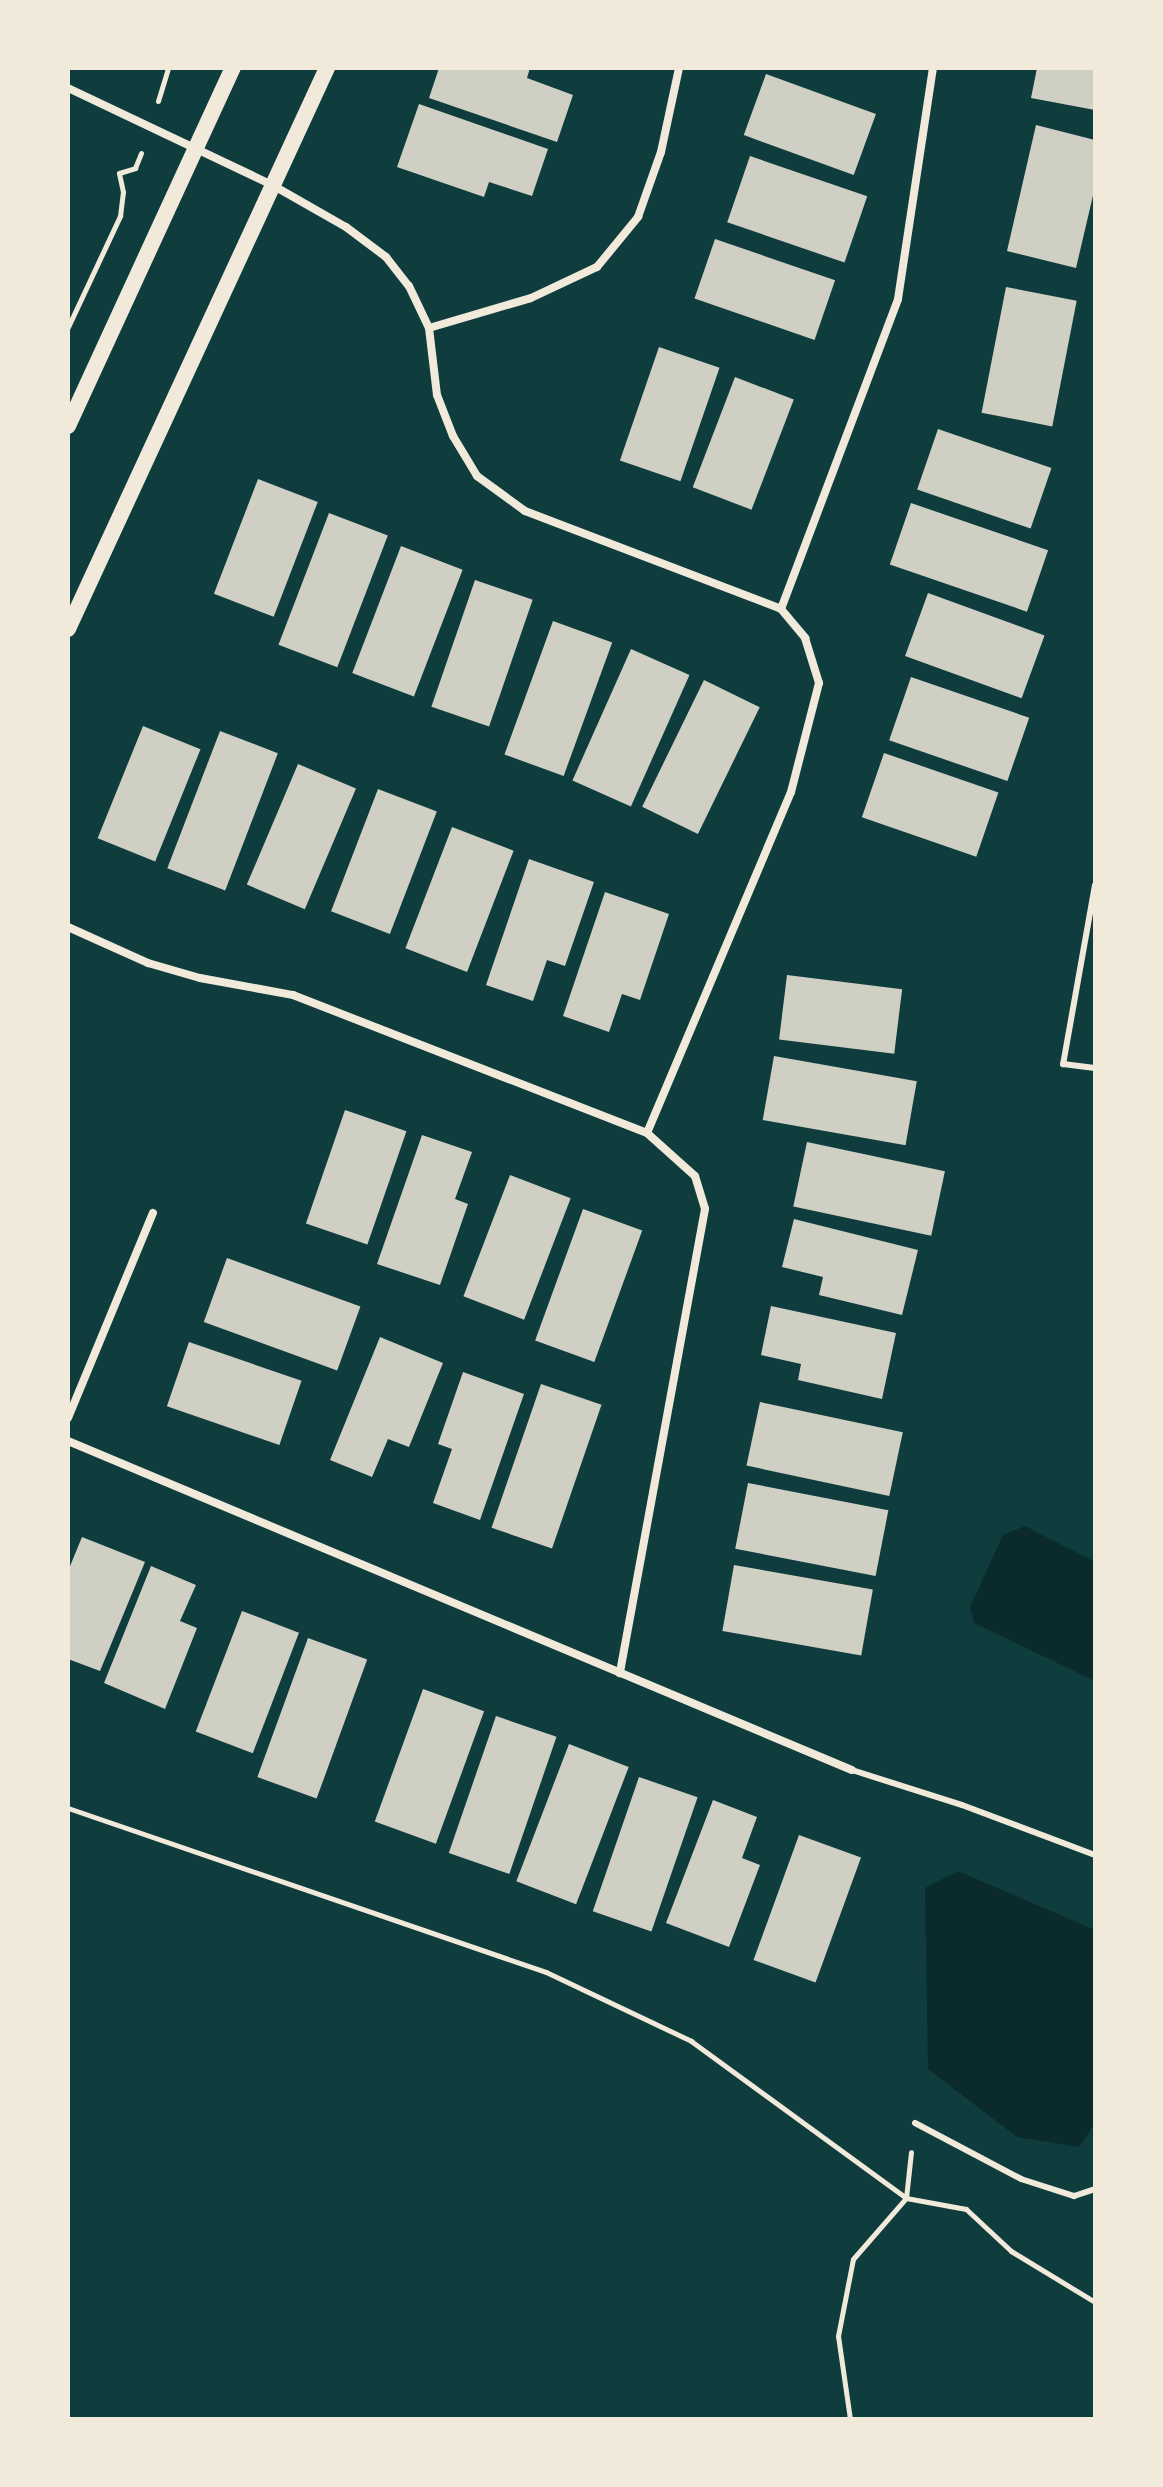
<!DOCTYPE html>
<html>
<head>
<meta charset="utf-8">
<style>
	body { margin:0 }
	#map { position:relative; width:1163px; height:2487px; overflow:hidden; background:#0f3d3e; font-family:Karla,sans-serif }
	div>[style] { position:absolute }
	[style*='--x'] { left:calc(var(--x)*1px); top:calc(var(--y)*1px); width:calc(var(--w)*1px); rotate:calc(var(--a)*1deg) }
	.water>* { inset:0; background:#0a2a2b }
	.building>* { inset:0; background:#cfcfc3; transform-origin:0 0 }
	.path>* { height:5px; margin:-2.5px; padding:0 2.5px; transform-origin:2.5px; border-radius:2.5px; background:#f1e9da }
	.service>* { height:6px; margin:-3px; padding:0 3px; transform-origin:3px; border-radius:3px; background:#f1e9da }
	.minor>* { height:8px; margin:-4px; padding:0 4px; transform-origin:4px; border-radius:4px; background:#f1e9da }
	.secondary>* { height:16px; margin:-8px; padding:0 8px; transform-origin:8px; border-radius:8px; background:#f1e9da }
	span { translate:-50% -50%; white-space:nowrap; text-align:center; line-height:1.15; -webkit-text-stroke:6px #f1e9da; paint-order:stroke }
	.frame { position:absolute; inset:0; border:70px solid #f1e9da; pointer-events:none }
</style>
</head>
<body>
<div id="map">
	<div class="water">
		<div style="clip-path:polygon(1025px 1526px,1095px 1562px,1095px 1681px,974px 1623px,970px 1607px,1003px 1535px)"></div>
		<div style="clip-path:polygon(958px 1871px,1095px 1930px,1095px 2123px,1079px 2147px,1017px 2137px,928px 2069px,925px 1888px)"></div>
	</div>
	<div class="building">
		<div style="clip-path:polygon(439px 68px,530px 68px,527px 78px,573px 95px,557px 142px,429px 98px)"></div>
		<div style="clip-path:polygon(1037px 68px,1095px 68px,1095px 110px,1031px 98px)"></div>
		<div style="left:766px;top:74px;width:117px;height:65px;rotate:20deg"></div>
		<div style="clip-path:polygon(419px 104px,548px 149px,532px 196px,489px 182px,484px 197px,397px 167px)"></div>
		<div style="clip-path:polygon(1036px 125px,1095px 140px,1095px 187px,1076px 268px,1007px 251px)"></div>
		<div style="left:750px;top:156px;width:124px;height:70px;rotate:19deg"></div>
		<div style="left:715px;top:239px;width:127px;height:63px;rotate:19deg"></div>
		<div style="left:1006px;top:287px;width:72px;height:128px;rotate:11deg"></div>
		<div style="left:659px;top:347px;width:64px;height:120px;rotate:19deg"></div>
		<div style="left:735px;top:377px;width:63px;height:118px;rotate:21deg"></div>
		<div style="left:938px;top:429px;width:120px;height:64px;rotate:19deg"></div>
		<div style="left:258px;top:479px;width:64px;height:123px;rotate:21deg"></div>
		<div style="left:911px;top:503px;width:145px;height:65px;rotate:19deg"></div>
		<div style="left:329px;top:513px;width:63px;height:141px;rotate:21deg"></div>
		<div style="left:401px;top:546px;width:66px;height:136px;rotate:21deg"></div>
		<div style="left:475px;top:580px;width:61px;height:134px;rotate:19deg"></div>
		<div style="left:928px;top:593px;width:124px;height:67px;rotate:20deg"></div>
		<div style="left:553px;top:621px;width:63px;height:142px;rotate:20deg"></div>
		<div style="left:631px;top:649px;width:64px;height:144px;rotate:24deg"></div>
		<div style="left:911px;top:677px;width:125px;height:67px;rotate:19deg"></div>
		<div style="left:704px;top:680px;width:62px;height:141px;rotate:26deg"></div>
		<div style="left:143px;top:726px;width:62px;height:121px;rotate:22deg"></div>
		<div style="left:220px;top:731px;width:62px;height:147px;rotate:21deg"></div>
		<div style="left:884px;top:753px;width:121px;height:68px;rotate:19deg"></div>
		<div style="left:298px;top:764px;width:63px;height:131px;rotate:23deg"></div>
		<div style="left:378px;top:789px;width:63px;height:131px;rotate:21deg"></div>
		<div style="left:452px;top:827px;width:66px;height:130px;rotate:21deg"></div>
		<div style="clip-path:polygon(529px 859px,594px 882px,565px 966px,547px 960px,533px 1001px,486px 985px)"></div>
		<div style="clip-path:polygon(605px 892px,669px 914px,640px 1000px,622px 994px,609px 1032px,563px 1016px)"></div>
		<div style="left:787px;top:975px;width:116px;height:65px;rotate:7deg"></div>
		<div style="left:774px;top:1056px;width:145px;height:65px;rotate:10deg"></div>
		<div style="left:345px;top:1110px;width:65px;height:120px;rotate:19deg"></div>
		<div style="clip-path:polygon(422px 1135px,472px 1152px,455px 1199px,468px 1204px,440px 1285px,377px 1264px)"></div>
		<div style="left:807px;top:1142px;width:141px;height:66px;rotate:12deg"></div>
		<div style="left:510px;top:1175px;width:65px;height:130px;rotate:21deg"></div>
		<div style="left:583px;top:1209px;width:63px;height:140px;rotate:20deg"></div>
		<div style="clip-path:polygon(794px 1219px,918px 1250px,902px 1315px,819px 1295px,823px 1277px,782px 1267px)"></div>
		<div style="left:227px;top:1258px;width:142px;height:68px;rotate:20deg"></div>
		<div style="clip-path:polygon(771px 1306px,896px 1333px,882px 1399px,798px 1380px,801px 1364px,761px 1355px)"></div>
		<div style="clip-path:polygon(380px 1337px,443px 1363px,409px 1447px,388px 1439px,372px 1477px,330px 1460px)"></div>
		<div style="left:189px;top:1342px;width:119px;height:68px;rotate:19deg"></div>
		<div style="clip-path:polygon(463px 1372px,524px 1394px,480px 1520px,433px 1503px,452px 1449px,438px 1444px)"></div>
		<div style="left:541px;top:1384px;width:64px;height:152px;rotate:19deg"></div>
		<div style="left:760px;top:1402px;width:146px;height:65px;rotate:12deg"></div>
		<div style="left:748px;top:1483px;width:143px;height:67px;rotate:11deg"></div>
		<div style="clip-path:polygon(82px 1537px,145px 1562px,100px 1671px,68px 1659px,68px 1571px)"></div>
		<div style="left:734px;top:1565px;width:141px;height:67px;rotate:10deg"></div>
		<div style="clip-path:polygon(151px 1566px,196px 1585px,180px 1621px,197px 1628px,165px 1709px,104px 1683px)"></div>
		<div style="left:242px;top:1611px;width:61px;height:129px;rotate:21deg"></div>
		<div style="left:308px;top:1638px;width:63px;height:148px;rotate:20deg"></div>
		<div style="left:423px;top:1689px;width:65px;height:141px;rotate:20deg"></div>
		<div style="left:496px;top:1716px;width:64px;height:145px;rotate:19deg"></div>
		<div style="left:569px;top:1744px;width:64px;height:147px;rotate:21deg"></div>
		<div style="left:639px;top:1777px;width:62px;height:142px;rotate:19deg"></div>
		<div style="clip-path:polygon(713px 1800px,757px 1817px,742px 1858px,760px 1865px,729px 1947px,666px 1923px)"></div>
		<div style="left:799px;top:1835px;width:66px;height:133px;rotate:20deg"></div>
	</div>
	<div class="path">
		<div style="--x:158;--y:101;--w:34;--a:-73"></div>
		<div style="--x:68;--y:327;--w:123;--a:-64.9"></div>
		<div style="--x:120;--y:216;--w:24;--a:-83"></div>
		<div style="--x:123;--y:192;--w:19;--a:-102"></div>
		<div style="--x:119;--y:173;--w:17;--a:-17"></div>
		<div style="--x:135;--y:168;--w:16;--a:-68"></div>
		<div style="--x:68;--y:1808;--w:505;--a:18.94"></div>
		<div style="--x:546;--y:1972;--w:161;--a:25.4"></div>
		<div style="--x:691;--y:2041;--w:266;--a:36.1"></div>
		<div style="--x:906;--y:2198;--w:46;--a:-83.8"></div>
		<div style="--x:850;--y:2419;--w:84;--a:-98.2"></div>
		<div style="--x:838;--y:2336;--w:78;--a:-79"></div>
		<div style="--x:853;--y:2259;--w:81;--a:-49"></div>
		<div style="--x:906;--y:2198;--w:61;--a:10.4"></div>
		<div style="--x:966;--y:2209;--w:62;--a:43"></div>
		<div style="--x:1011;--y:2251;--w:98;--a:31.3"></div>
	</div>
	<div class="service">
		<div style="--x:1095;--y:885;--w:182;--a:100.1"></div>
		<div style="--x:1063;--y:1064;--w:32;--a:7"></div>
		<div style="--x:852;--y:1770;--w:115;--a:17.7"></div>
		<div style="--x:962;--y:1805;--w:142;--a:20.6"></div>
		<div style="--x:915;--y:2123;--w:120;--a:27.8"></div>
		<div style="--x:1021;--y:2179;--w:56;--a:17.8"></div>
		<div style="--x:1074;--y:2196;--w:22;--a:-18"></div>
	</div>
	<div class="minor">
		<div style="--x:68;--y:88;--w:228;--a:25.4"></div>
		<div style="--x:274;--y:186;--w:83;--a:29.7"></div>
		<div style="--x:346;--y:227;--w:50;--a:36.9"></div>
		<div style="--x:386;--y:257;--w:37;--a:52"></div>
		<div style="--x:409;--y:286;--w:47;--a:64.5"></div>
		<div style="--x:429;--y:328;--w:67;--a:83.2"></div>
		<div style="--x:437;--y:395;--w:44;--a:68.7"></div>
		<div style="--x:453;--y:436;--w:47;--a:59"></div>
		<div style="--x:477;--y:476;--w:59;--a:36.1"></div>
		<div style="--x:525;--y:511;--w:274;--a:20.9"></div>
		<div style="--x:781;--y:609;--w:38;--a:50"></div>
		<div style="--x:805;--y:638;--w:47;--a:72.7"></div>
		<div style="--x:819;--y:683;--w:113;--a:104.4"></div>
		<div style="--x:791;--y:792;--w:370;--a:112.9"></div>
		<div style="--x:429;--y:328;--w:106;--a:-16.4"></div>
		<div style="--x:531;--y:298;--w:73;--a:-25.2"></div>
		<div style="--x:597;--y:267;--w:65;--a:-50.6"></div>
		<div style="--x:638;--y:217;--w:69;--a:-70.5"></div>
		<div style="--x:661;--y:152;--w:86;--a:-77.9"></div>
		<div style="--x:781;--y:609;--w:331;--a:-69.3"></div>
		<div style="--x:898;--y:299;--w:234;--a:-81.4"></div>
		<div style="--x:68;--y:927;--w:88;--a:24.2"></div>
		<div style="--x:148;--y:963;--w:54;--a:16.1"></div>
		<div style="--x:200;--y:978;--w:95;--a:10.4"></div>
		<div style="--x:293;--y:995;--w:380;--a:21.3"></div>
		<div style="--x:647;--y:1133;--w:64;--a:41.9"></div>
		<div style="--x:695;--y:1176;--w:34;--a:73"></div>
		<div style="--x:705;--y:1209;--w:472;--a:100.4"></div>
		<div style="--x:68;--y:1418;--w:222;--a:-67.5"></div>
		<div style="--x:68;--y:1441;--w:850;--a:22.77"></div>
	</div>
	<div class="secondary">
		<div style="--x:68;--y:426;--w:394;--a:-65.3"></div>
		<div style="--x:68;--y:629;--w:618;--a:-65.22"></div>
	</div>
	<div class="frame"></div>
</div>
</body>
</html>
